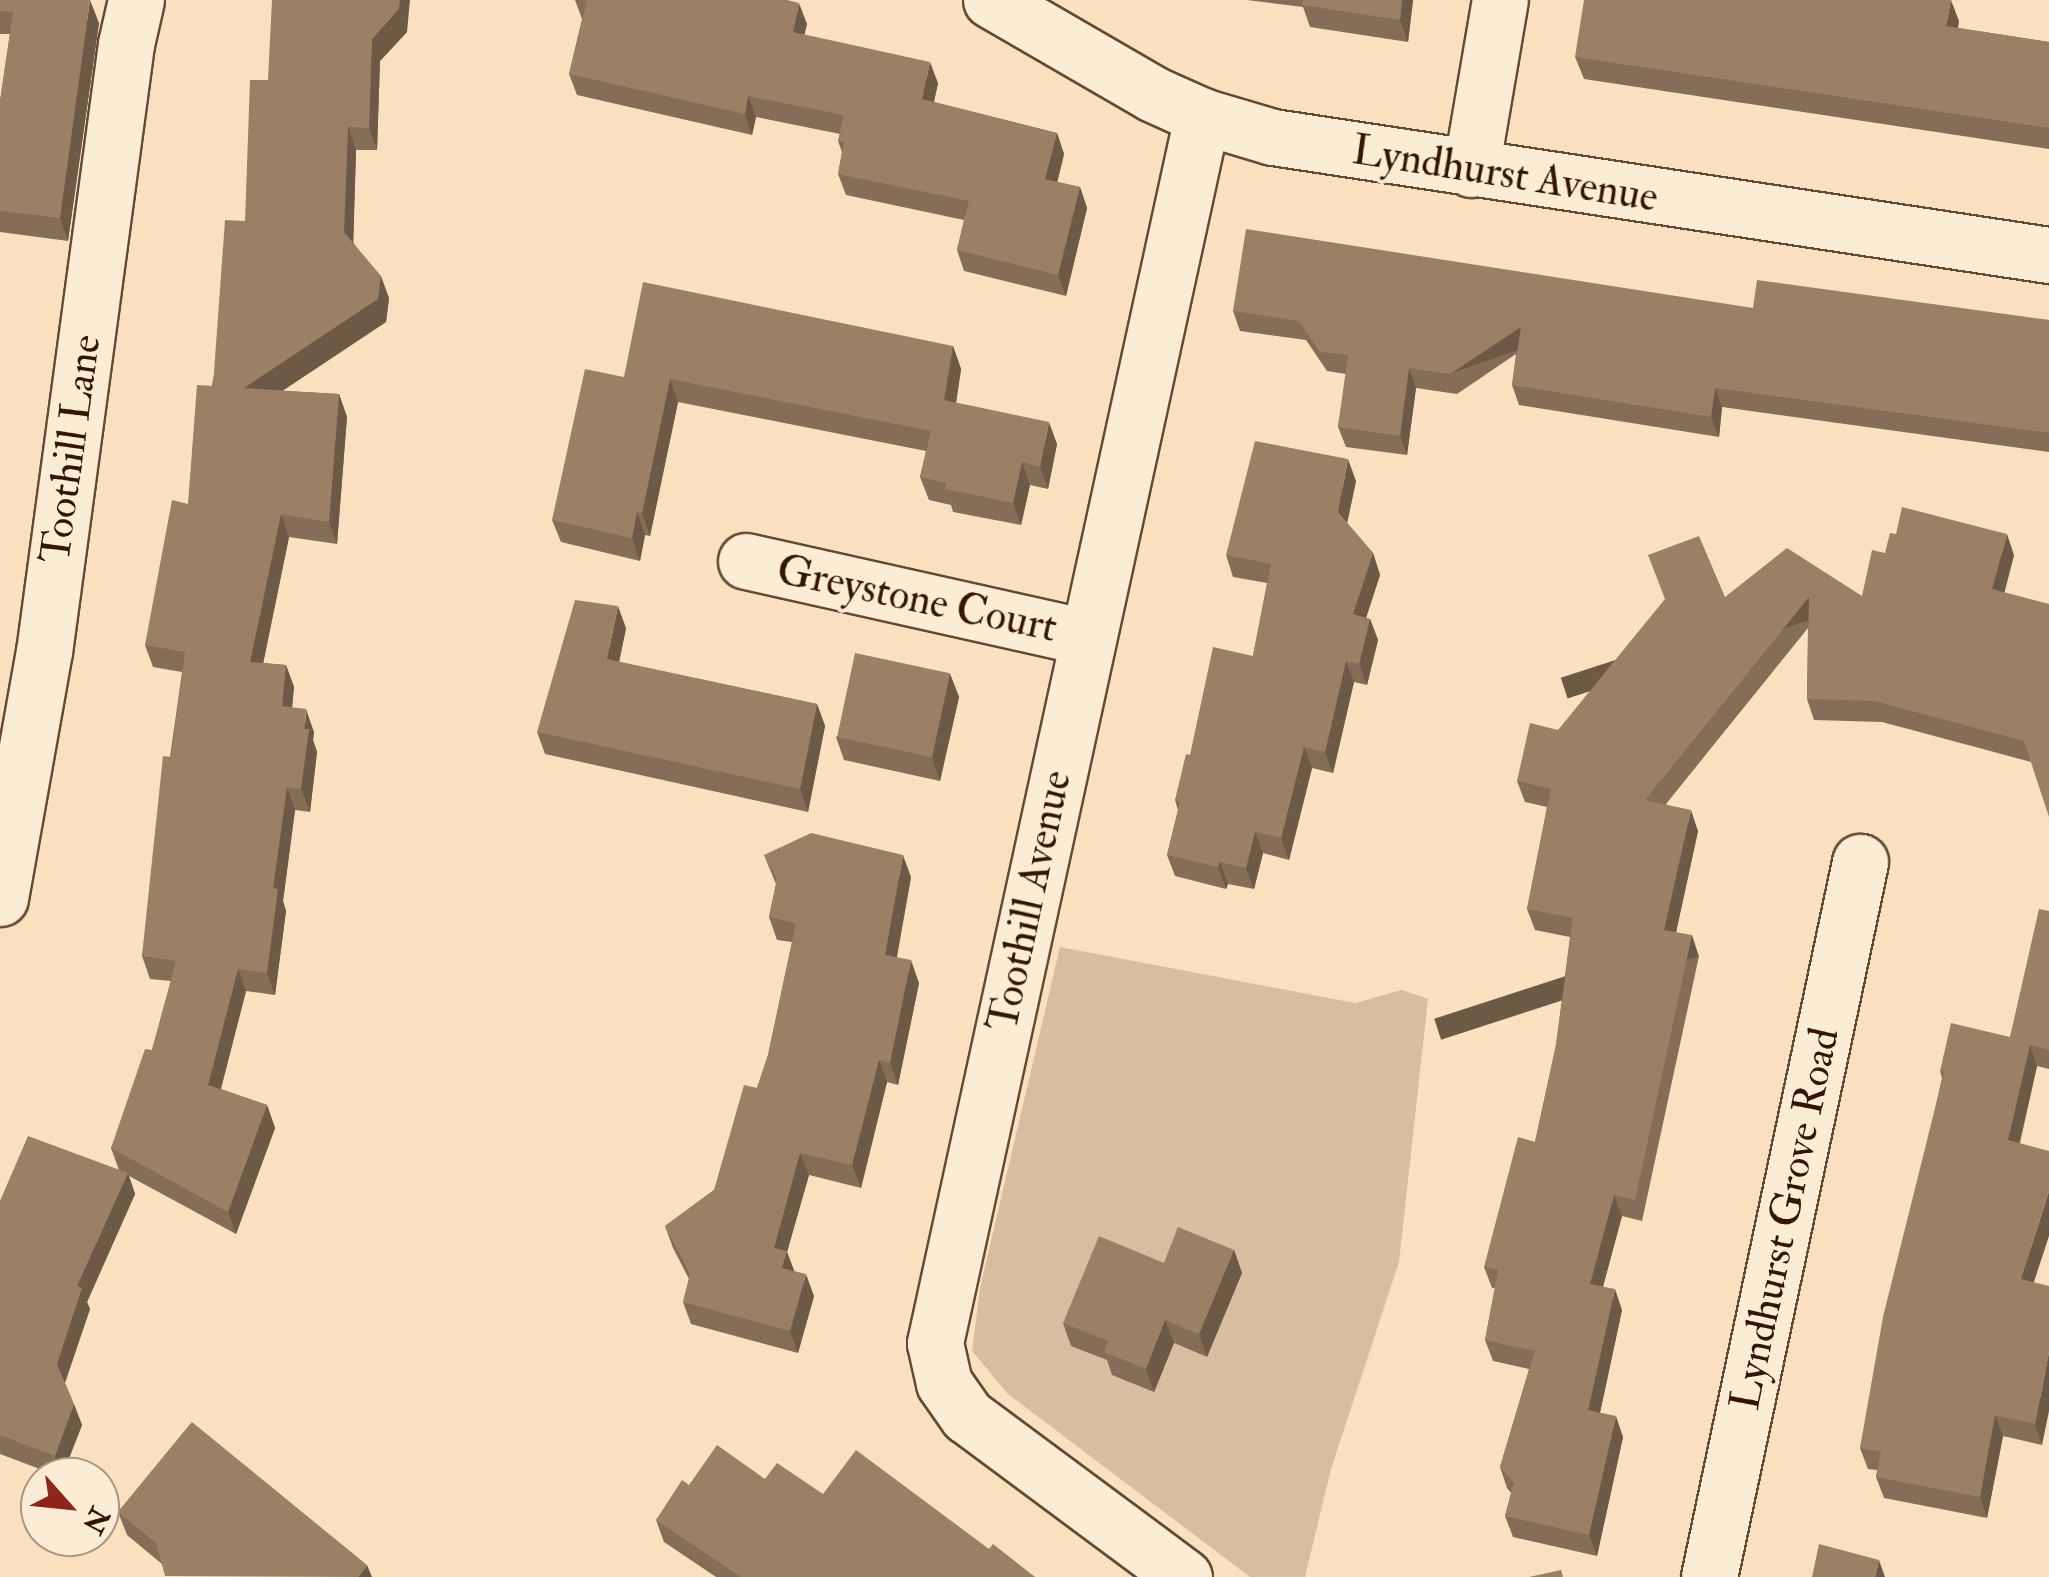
<!DOCTYPE html>
<html>
<head>
<meta charset="utf-8">
<style>
	body { margin:0 }
	#map { position:relative; width:2049px; height:1577px; overflow:hidden; background:#f9e1c0; font-family:"IM FELL Double Pica",serif }
	div>[style] { position:absolute }
	[style*='--x'] { left:calc(var(--x)*1px); top:calc(var(--y)*1px); width:calc(var(--w)*1px); rotate:calc(var(--a)*1deg) }
	.green>* { inset:0; background:#d8bea0 }
	.roads { filter:drop-shadow(2px 0 #654932) drop-shadow(-2px 0 #654932) drop-shadow(0 2px #654932) drop-shadow(0 -2px #654932) }
	.street>* { height:55px; margin:-27.5px; padding:0 27.5px; transform-origin:27.5px; border-radius:27.5px; background:#fbecd6 }
	.secondary>* { height:55px; margin:-27.5px; padding:0 27.5px; transform-origin:27.5px; border-radius:27.5px; background:#fbecd6 }
	.wall>* { inset:0; background:#846e57 }
	.shaded-wall>* { inset:0; background:#6c5a47; transform-origin:0 0 }
	.building>* { inset:0; background:#9a8065; transform-origin:0 0 }
	span { translate:-50% -50%; white-space:nowrap; text-align:center; line-height:1.15; -webkit-text-stroke:8px #fbecd6; paint-order:stroke }
	.street-label { font-size:42px; color:#341602 }
	.north { position:absolute; left:20px; top:1457px; width:100px; height:100px; box-sizing:border-box; background:#fbecd6; border:2px solid #ab9681; border-radius:50%; rotate:117deg; font-size:28px; font-weight:700; line-height:40px; text-align:center; color:#341602 }
	.north::after { content:''; display:block; margin:auto; width:35px; height:45px; background:#8f2418; clip-path:polygon(50% 0,100% 100%,50% 72%,0 100%) }
</style>
</head>
<body>
<div id="map">
	<div class="green">
		<div style="clip-path:polygon(evenodd,1060px 947px,1355px 1003px,1402px 990px,1428px 999px,1399px 1262px,1331px 1469px,1305px 1577px,1250px 1577px,1008px 1394px,972px 1351px,980px 1288px,1060px 947px,1242px 1273px,1207px 1357px,1174px 1343px,1154px 1392px,1117px 1364px,1242px 1273px)"></div>
	</div>
	<div class="roads">
		<div class="street">
			<div style="--x:991;--y:0;--w:187;--a:30.1"></div>
			<div style="--x:1153;--y:94;--w:54;--a:24.2"></div>
			<div style="--x:1202;--y:116;--w:74;--a:16.5"></div>
			<div style="--x:1273;--y:137;--w:785;--a:8.65"></div>
			<div style="--x:1471;--y:169;--w:171;--a:-80.3"></div>
			<div style="--x:746;--y:561;--w:349;--a:12.6"></div>
			<div style="--x:1184;--y:1577;--w:270;--a:-143.4"></div>
			<div style="--x:967;--y:1416;--w:40;--a:-124.9"></div>
			<div style="--x:944;--y:1383;--w:41;--a:-102.7"></div>
			<div style="--x:935;--y:1343;--w:1256;--a:-77.72"></div>
			<div style="--x:1709;--y:1577;--w:731;--a:-78.07"></div>
		</div>
		<div class="secondary">
			<div style="--x:0;--y:898;--w:250;--a:-79.9"></div>
			<div style="--x:44;--y:652;--w:614;--a:-82.32"></div>
			<div style="--x:126;--y:44;--w:45;--a:-77.2"></div>
		</div>
	</div>
	<div class="wall">
		<div style="clip-path:polygon(0 0,99px 23px,68px 241px,0 232px,0 101px,10px 34px,0 34px)"></div>
		<div style="clip-path:polygon(575px 0,787px 0,807px 24px,804px 35px,938px 83px,934px 102px,1057px 133px,1064px 154px,1057px 182px,1080px 187px,1087px 208px,1066px 296px,964px 271px,957px 250px,964px 220px,846px 195px,838px 174px,842px 152px,838px 141px,840px 134px,756px 117px,752px 135px,577px 95px,569px 74px,582px 19px)"></div>
		<div style="clip-path:polygon(1247px 0,1413px 0,1408px 42px,1310px 27px,1303px 7px)"></div>
		<div style="clip-path:polygon(1959px 21px,1958px 28px,2049px 42px,2049px 149px,1584px 79px,1575px 57px)"></div>
		<div style="clip-path:polygon(407px 32px,380px 61px,377px 150px,356px 150px,353px 242px,389px 298px,386px 322px,282px 391px,339px 394px,347px 417px,337px 544px,289px 537px,263px 663px,286px 665px,294px 687px,292px 708px,314px 732px,313px 740px,317px 752px,310px 812px,295px 810px,283px 901px,286px 911px,275px 995px,246px 991px,221px 1089px,267px 1105px,275px 1128px,236px 1234px,129px 1176px,135px 1194px,87px 1302px,90px 1309px,65px 1383px,82px 1425px,61px 1477px,0 1454px,0 1201px,119px 1170px,111px 1148px,152px 1050px,171px 981px,150px 979px,142px 956px,182px 672px,153px 667px,145px 645px,188px 504px,245px 221px,268px 80px)"></div>
		<div style="clip-path:polygon(1753px 308px,2049px 320px,2049px 452px,1722px 407px,1719px 437px,1519px 405px,1512px 385px,1516px 354px,1457px 394px,1416px 388px,1407px 455px,1346px 447px,1338px 427px,1346px 374px,1327px 371px,1306px 340px,1240px 331px,1233px 311px)"></div>
		<div style="clip-path:polygon(953px 346px,961px 369px,956px 403px,1057px 444px,1048px 489px,1030px 485px,1021px 525px,953px 512px,951px 505px,929px 500px,920px 477px,926px 451px,678px 402px,650px 536px,645px 535px,640px 561px,561px 542px,552px 520px,624px 377px)"></div>
		<div style="clip-path:polygon(1356px 481px,1347px 523px,1373px 553px,1380px 575px,1366px 618px,1370px 619px,1378px 640px,1367px 685px,1354px 682px,1333px 773px,1312px 768px,1289px 860px,1263px 853px,1254px 889px,1228px 884px,1226px 889px,1175px 876px,1167px 855px,1178px 810px,1175px 800px,1190px 755px,1253px 656px,1267px 583px,1233px 577px,1226px 555px)"></div>
		<div style="clip-path:polygon(1885px 553px,2014px 555px,2004px 592px,2031px 762px,1882px 722px,1814px 720px,1807px 699px,1808px 628px,1666px 804px,1698px 831px,1676px 932px,1699px 956px,1642px 1221px,1622px 1216px,1603px 1286px,1622px 1310px,1600px 1413px,1623px 1437px,1597px 1556px,1513px 1537px,1505px 1516px,1511px 1493px,1507px 1488px,1500px 1467px,1529px 1369px,1493px 1361px,1485px 1340px,1495px 1288px,1492px 1288px,1484px 1267px,1535px 1142px,1556px 1045px,1570px 937px,1535px 930px,1527px 909px,1547px 807px,1525px 802px,1517px 781px,1558px 730px,1725px 597px,1862px 596px)"></div>
		<div style="clip-path:polygon(626px 628px,619px 662px,817px 704px,825px 726px,808px 812px,545px 754px,537px 732px)"></div>
		<div style="clip-path:polygon(950px 674px,959px 697px,940px 781px,844px 760px,836px 737px)"></div>
		<div style="clip-path:polygon(764px 855px,911px 877px,897px 957px,919px 983px,898px 1085px,887px 1082px,861px 1188px,809px 1175px,787px 1252px,794px 1271px,814px 1296px,798px 1353px,691px 1324px,683px 1302px,689px 1279px,673px 1248px,665px 1226px,714px 1190px,757px 1088px,768px 1055px,792px 942px,777px 940px,769px 917px,776px 884px)"></div>
		<div style="clip-path:polygon(2049px 911px,2049px 1069px,2037px 1066px,2020px 1143px,2034px 1282px,2042px 1445px,2003px 1436px,1987px 1518px,1884px 1498px,1876px 1477px,1877px 1470px,1868px 1469px,1860px 1448px,1942px 1078px,1940px 1071px,2010px 1037px)"></div>
		<div style="clip-path:polygon(1234px 1250px,1242px 1273px,1207px 1357px,1174px 1343px,1154px 1392px,1112px 1375px,1107px 1360px,1071px 1346px,1063px 1323px,1164px 1263px)"></div>
		<div style="clip-path:polygon(192px 1422px,162px 1564px,127px 1535px,118px 1512px)"></div>
		<div style="clip-path:polygon(765px 1479px,823px 1494px,989px 1549px,1035px 1577px,716px 1577px,664px 1542px,656px 1520px,689px 1485px)"></div>
	</div>
	<div class="shaded-wall">
		<div style="clip-path:polygon(90px 0,99px 23px,68px 241px,60px 218px)"></div>
		<div style="clip-path:polygon(400px 0,410px 0,407px 32px,380px 61px,377px 150px,369px 128px,372px 39px)"></div>
		<div style="clip-path:polygon(1402px 0,1413px 0,1408px 42px,1400px 20px)"></div>
		<div style="clip-path:polygon(1951px 0,1959px 21px,1954px 49px,1946px 26px)"></div>
		<div style="clip-path:polygon(799px 3px,807px 24px,800px 53px,793px 32px)"></div>
		<div style="clip-path:polygon(930px 62px,938px 83px,930px 119px,922px 99px)"></div>
		<div style="clip-path:polygon(748px 96px,756px 117px,752px 135px,745px 114px)"></div>
		<div style="clip-path:polygon(348px 127px,356px 150px,353px 254px,344px 232px)"></div>
		<div style="clip-path:polygon(1057px 133px,1064px 154px,1053px 200px,1045px 179px)"></div>
		<div style="clip-path:polygon(1080px 187px,1087px 208px,1066px 296px,1058px 275px)"></div>
		<div style="clip-path:polygon(381px 276px,389px 298px,386px 322px,252px 411px,244px 388px)"></div>
		<div style="left:1521px;top:327px;width:21px;height:85px;rotate:71deg"></div>
		<div style="clip-path:polygon(953px 346px,961px 369px,953px 423px,944px 400px)"></div>
		<div style="clip-path:polygon(1409px 368px,1416px 388px,1407px 455px,1400px 436px)"></div>
		<div style="clip-path:polygon(670px 379px,678px 402px,650px 536px,642px 513px)"></div>
		<div style="clip-path:polygon(1715px 388px,1722px 407px,1719px 437px,1711px 417px)"></div>
		<div style="clip-path:polygon(339px 394px,347px 417px,337px 544px,329px 522px)"></div>
		<div style="clip-path:polygon(1049px 422px,1057px 444px,1048px 489px,1040px 467px)"></div>
		<div style="clip-path:polygon(1348px 459px,1356px 481px,1345px 533px,1338px 512px)"></div>
		<div style="clip-path:polygon(1022px 462px,1030px 485px,1021px 525px,1013px 503px)"></div>
		<div style="clip-path:polygon(637px 512px,645px 535px,640px 561px,632px 538px)"></div>
		<div style="clip-path:polygon(281px 514px,289px 537px,259px 684px,250px 662px)"></div>
		<div style="clip-path:polygon(2007px 534px,2014px 555px,2000px 610px,1992px 589px)"></div>
		<div style="clip-path:polygon(1373px 553px,1380px 575px,1360px 636px,1353px 614px)"></div>
		<div style="left:1809px;top:597px;width:22px;height:261px;rotate:72deg"></div>
		<div style="clip-path:polygon(618px 606px,626px 628px,615px 682px,607px 659px)"></div>
		<div style="clip-path:polygon(1370px 619px,1378px 640px,1367px 685px,1359px 664px)"></div>
		<div style="clip-path:polygon(1346px 661px,1354px 682px,1333px 773px,1325px 752px)"></div>
		<div style="clip-path:polygon(286px 665px,294px 687px,290px 728px,282px 706px)"></div>
		<div style="clip-path:polygon(950px 674px,959px 697px,940px 781px,932px 758px)"></div>
		<div style="clip-path:polygon(817px 704px,825px 726px,808px 812px,800px 789px)"></div>
		<div style="clip-path:polygon(306px 709px,314px 732px,313px 740px,317px 752px,310px 812px,301px 789px)"></div>
		<div style="clip-path:polygon(1304px 747px,1312px 768px,1289px 860px,1281px 838px)"></div>
		<div style="clip-path:polygon(287px 787px,295px 810px,283px 901px,286px 911px,275px 995px,267px 973px,273px 888px)"></div>
		<div style="clip-path:polygon(1691px 810px,1698px 831px,1672px 951px,1664px 930px)"></div>
		<div style="clip-path:polygon(1255px 832px,1263px 853px,1254px 889px,1246px 868px)"></div>
		<div style="clip-path:polygon(903px 855px,911px 877px,893px 977px,885px 955px)"></div>
		<div style="clip-path:polygon(1220px 862px,1228px 884px,1226px 889px,1218px 867px)"></div>
		<div style="left:1692px;top:935px;width:22px;height:271px;rotate:72deg"></div>
		<div style="clip-path:polygon(911px 960px,919px 983px,898px 1085px,890px 1063px)"></div>
		<div style="clip-path:polygon(238px 969px,246px 991px,216px 1107px,208px 1085px)"></div>
		<div style="clip-path:polygon(2030px 1045px,2037px 1066px,2015px 1161px,2008px 1140px)"></div>
		<div style="clip-path:polygon(879px 1060px,887px 1082px,861px 1188px,852px 1165px)"></div>
		<div style="clip-path:polygon(267px 1105px,275px 1128px,236px 1234px,228px 1212px)"></div>
		<div style="clip-path:polygon(800px 1153px,809px 1175px,787px 1252px,795px 1273px,790px 1290px,774px 1248px)"></div>
		<div style="clip-path:polygon(128px 1173px,135px 1194px,87px 1302px,90px 1309px,64px 1385px,57px 1364px,77px 1286px)"></div>
		<div style="clip-path:polygon(2049px 1191px,2049px 1236px,2028px 1300px,2021px 1279px)"></div>
		<div style="clip-path:polygon(1614px 1195px,1622px 1216px,1598px 1305px,1590px 1284px)"></div>
		<div style="clip-path:polygon(1234px 1250px,1242px 1273px,1207px 1357px,1199px 1334px)"></div>
		<div style="clip-path:polygon(806px 1274px,814px 1296px,798px 1353px,790px 1331px)"></div>
		<div style="clip-path:polygon(1615px 1289px,1622px 1310px,1596px 1431px,1588px 1410px)"></div>
		<div style="clip-path:polygon(1165px 1320px,1174px 1343px,1154px 1392px,1146px 1369px)"></div>
		<div style="clip-path:polygon(2049px 1352px,2049px 1411px,2042px 1445px,2035px 1424px)"></div>
		<div style="clip-path:polygon(74px 1404px,82px 1425px,62px 1477px,55px 1456px)"></div>
		<div style="clip-path:polygon(1995px 1415px,2003px 1436px,1987px 1518px,1980px 1497px)"></div>
		<div style="clip-path:polygon(1616px 1416px,1623px 1437px,1597px 1556px,1589px 1535px)"></div>
		<div style="clip-path:polygon(1879px 1560px,1885px 1577px,1875px 1577px)"></div>
		<div style="clip-path:polygon(367px 1565px,372px 1577px,358px 1577px)"></div>
	</div>
	<div class="building">
		<div style="clip-path:polygon(0 0,90px 0,60px 218px,0 211px,0 101px,13px 12px,0 11px)"></div>
		<div style="clip-path:polygon(272px 0,400px 0,399px 9px,372px 39px,369px 128px,348px 127px,344px 232px,381px 276px,378px 299px,244px 388px,339px 394px,329px 522px,281px 514px,250px 662px,286px 665px,282px 706px,306px 709px,304px 729px,309px 729px,301px 789px,287px 787px,273px 888px,278px 889px,267px 973px,238px 969px,208px 1085px,267px 1105px,228px 1212px,111px 1148px,145px 1049px,152px 1050px,176px 961px,142px 956px,163px 756px,171px 757px,185px 652px,145px 645px,172px 500px,188px 504px,197px 385px,213px 386px,225px 220px,245px 221px,250px 80px,268px 80px)"></div>
		<div style="clip-path:polygon(581px 0,787px 0,799px 3px,793px 32px,930px 62px,922px 99px,1057px 133px,1045px 179px,1080px 187px,1058px 275px,957px 250px,969px 201px,838px 174px,844px 142px,838px 141px,844px 115px,748px 96px,745px 114px,569px 74px,587px 1px)"></div>
		<div style="clip-path:polygon(1303px 0,1402px 0,1400px 20px,1302px 5px)"></div>
		<div style="clip-path:polygon(1584px 0,1951px 0,1946px 26px,2049px 42px,2049px 128px,1575px 57px)"></div>
		<div style="clip-path:polygon(1246px 229px,1753px 308px,1757px 280px,2049px 320px,2049px 433px,1715px 388px,1711px 417px,1512px 385px,1521px 327px,1450px 374px,1409px 368px,1400px 436px,1338px 427px,1348px 355px,1320px 352px,1299px 321px,1233px 311px)"></div>
		<div style="clip-path:polygon(643px 282px,953px 346px,944px 400px,1049px 422px,1040px 467px,1022px 462px,1013px 503px,945px 489px,946px 483px,920px 477px,931px 431px,670px 379px,642px 513px,637px 512px,632px 538px,552px 520px,585px 369px,624px 377px)"></div>
		<div style="clip-path:polygon(1255px 441px,1348px 459px,1338px 512px,1373px 553px,1353px 614px,1370px 619px,1359px 664px,1346px 661px,1325px 752px,1304px 747px,1281px 838px,1255px 832px,1246px 868px,1220px 862px,1218px 867px,1167px 855px,1180px 802px,1175px 800px,1186px 754px,1190px 755px,1213px 647px,1253px 656px,1271px 564px,1226px 555px)"></div>
		<div style="clip-path:polygon(1902px 507px,2007px 534px,1992px 589px,2049px 604px,2049px 817px,2024px 741px,1874px 701px,1807px 699px,1809px 597px,1645px 800px,1691px 810px,1664px 930px,1692px 935px,1635px 1200px,1614px 1195px,1590px 1284px,1615px 1289px,1588px 1410px,1616px 1416px,1589px 1535px,1505px 1516px,1514px 1483px,1500px 1467px,1535px 1351px,1485px 1340px,1498px 1270px,1484px 1267px,1518px 1137px,1535px 1142px,1556px 1045px,1573px 918px,1527px 909px,1551px 789px,1517px 781px,1530px 723px,1558px 730px,1665px 599px,1648px 555px,1699px 536px,1725px 597px,1787px 548px,1862px 596px,1872px 550px,1885px 553px,1890px 533px,1896px 534px)"></div>
		<div style="clip-path:polygon(575px 600px,618px 606px,607px 659px,817px 704px,800px 789px,537px 732px)"></div>
		<div style="left:855px;top:653px;width:97px;height:86px;rotate:12deg"></div>
		<div style="clip-path:polygon(811px 833px,903px 855px,885px 955px,911px 960px,890px 1063px,879px 1060px,852px 1165px,800px 1153px,774px 1248px,787px 1251px,782px 1268px,806px 1274px,790px 1331px,683px 1302px,690px 1274px,665px 1226px,714px 1190px,744px 1085px,757px 1088px,768px 1055px,796px 923px,769px 917px,777px 879px,764px 855px)"></div>
		<div style="clip-path:polygon(2039px 909px,2049px 911px,2049px 1050px,2030px 1045px,2008px 1140px,2049px 1151px,2049px 1191px,2021px 1279px,2049px 1286px,2049px 1352px,2035px 1424px,1995px 1415px,1980px 1497px,1876px 1477px,1881px 1452px,1860px 1448px,1883px 1317px,1944px 1072px,1940px 1071px,1951px 1023px,2010px 1037px)"></div>
		<div style="clip-path:polygon(28px 1136px,128px 1173px,77px 1286px,82px 1288px,57px 1364px,74px 1404px,55px 1456px,0 1435px,0 1201px)"></div>
		<div style="clip-path:polygon(1178px 1227px,1234px 1250px,1199px 1334px,1165px 1320px,1146px 1369px,1104px 1352px,1108px 1341px,1063px 1323px,1099px 1236px,1164px 1263px)"></div>
		<div style="clip-path:polygon(192px 1422px,367px 1565px,358px 1577px,165px 1576px,156px 1543px,118px 1512px)"></div>
		<div style="clip-path:polygon(717px 1445px,765px 1479px,777px 1463px,823px 1494px,856px 1450px,989px 1549px,993px 1544px,1035px 1577px,741px 1577px,656px 1520px,682px 1480px,689px 1485px)"></div>
		<div style="clip-path:polygon(1819px 1544px,1879px 1560px,1875px 1577px,1812px 1577px)"></div>
		<div style="clip-path:polygon(1561px 1570px,1563px 1577px,1529px 1577px)"></div>
	</div>
	<div class="street-label">
		<span style="left:1505px;top:174px;rotate:9deg">Lyndhurst Avenue</span>
		<span style="left:71px;top:449px;rotate:-82deg">Toothill Lane</span>
		<span style="left:917px;top:599px;rotate:12deg">Greystone Court</span>
		<span style="left:1030px;top:901px;rotate:-78deg">Toothill Avenue</span>
		<span style="left:1785px;top:1219px;rotate:-78deg">Lyndhurst Grove Road</span>
	</div>
	<div class="north">N</div>
</div>
</body>
</html>
